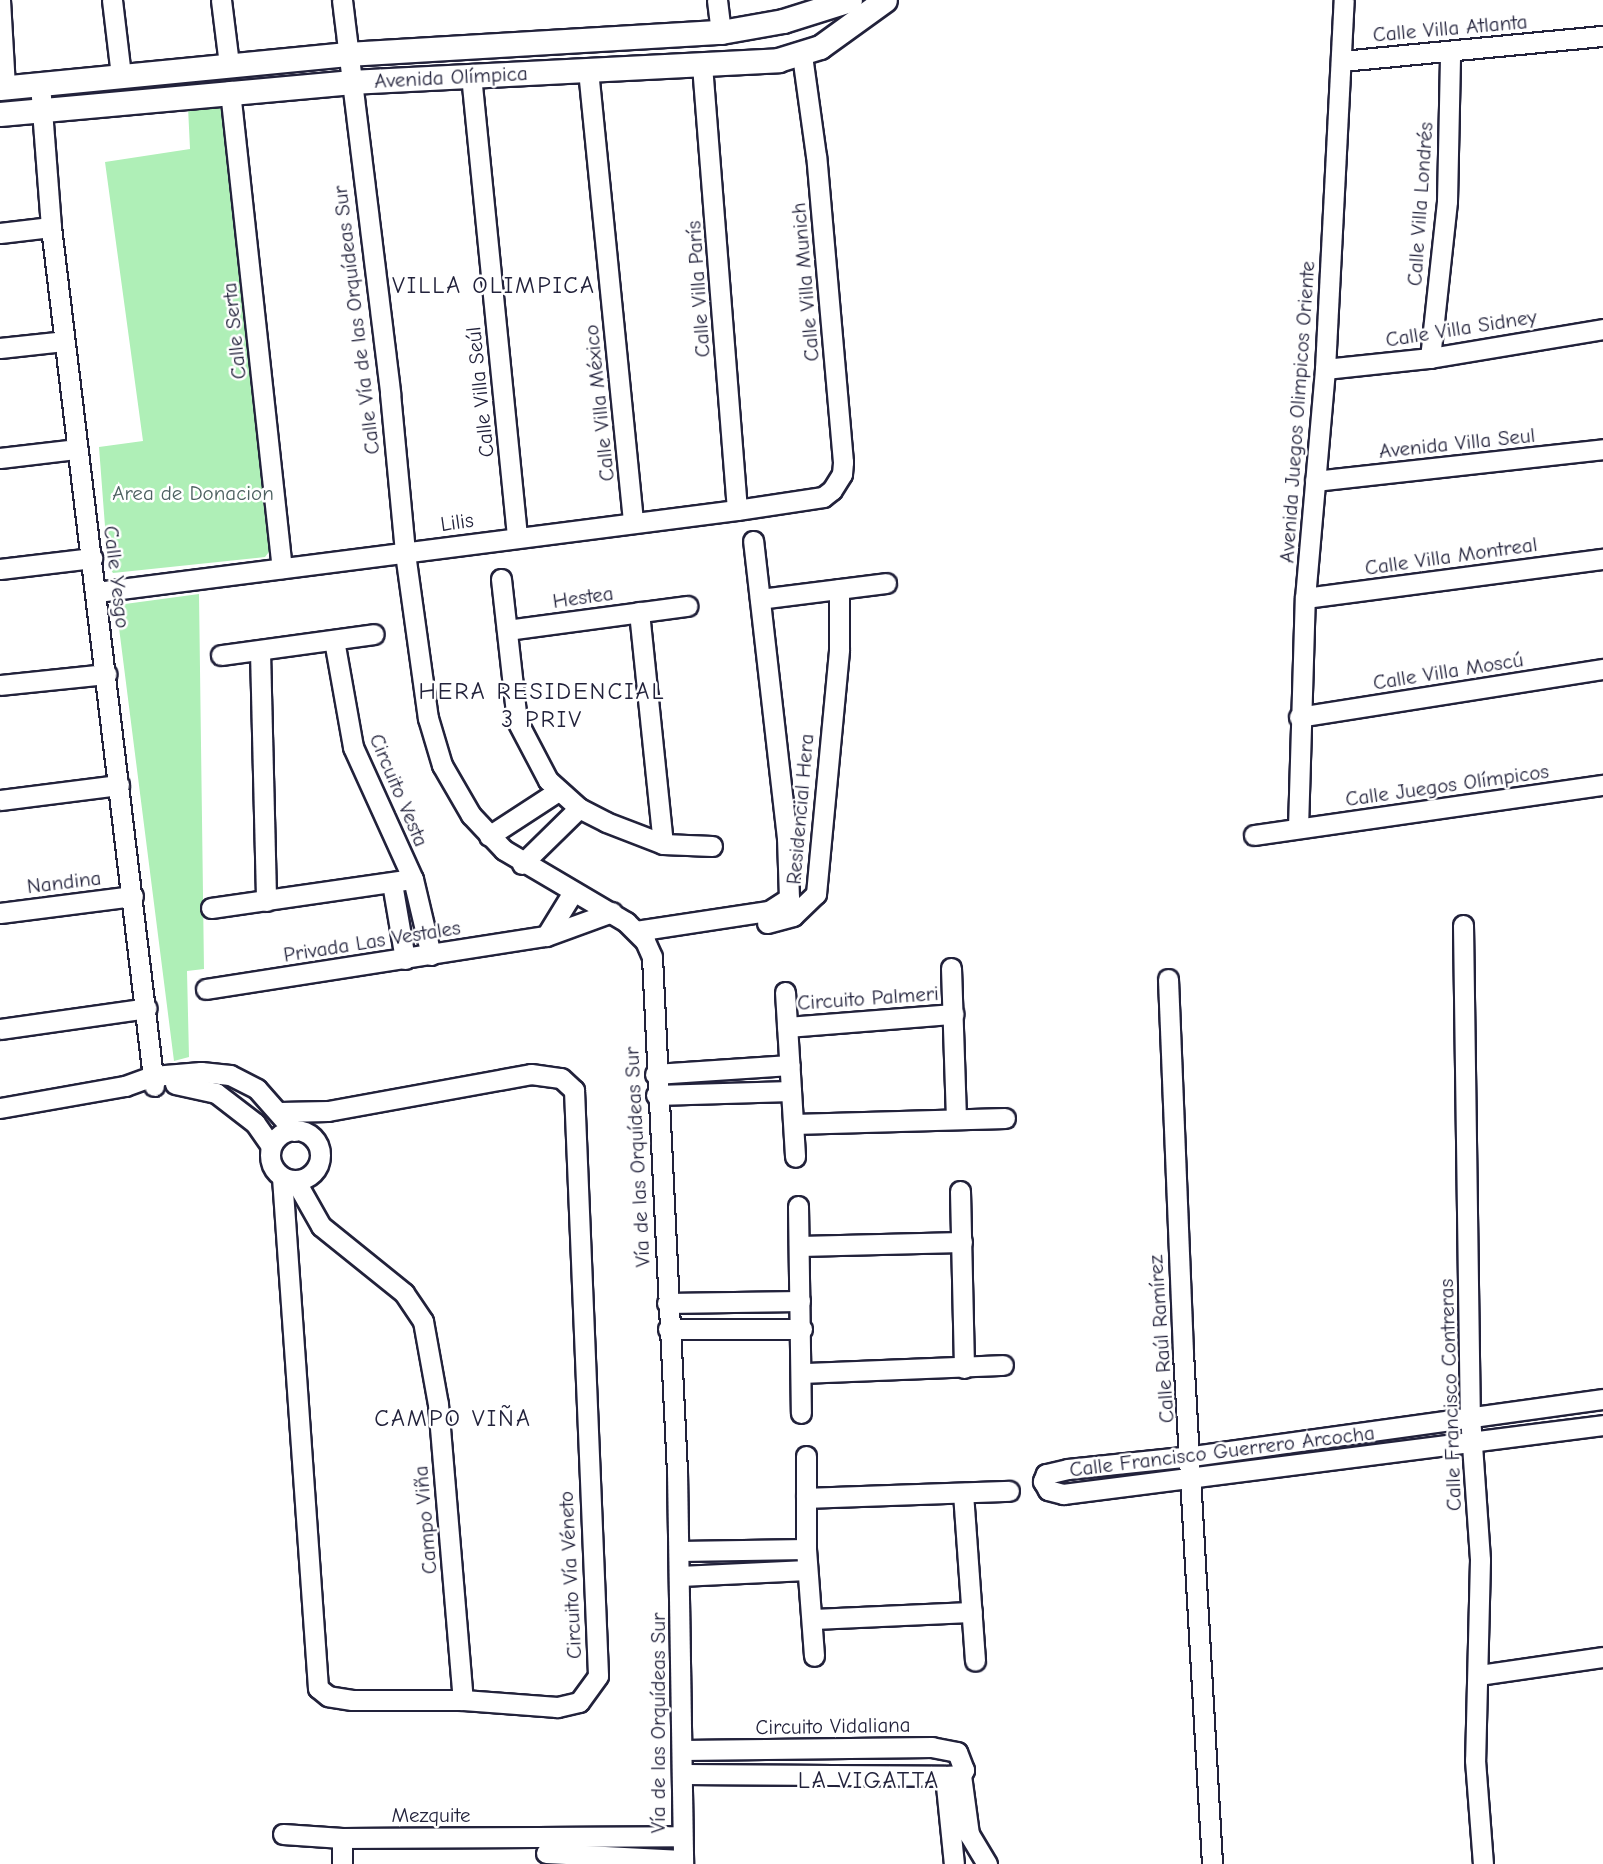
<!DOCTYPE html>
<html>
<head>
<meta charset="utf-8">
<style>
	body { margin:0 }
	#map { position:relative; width:1603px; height:1864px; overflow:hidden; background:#fff; font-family:"Comic Neue",sans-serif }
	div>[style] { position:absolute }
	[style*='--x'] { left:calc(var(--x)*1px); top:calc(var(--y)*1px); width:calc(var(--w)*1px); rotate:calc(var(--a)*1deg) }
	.green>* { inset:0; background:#afefb7 }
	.roads { filter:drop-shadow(2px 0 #22223b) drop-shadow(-2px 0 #22223b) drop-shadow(0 2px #22223b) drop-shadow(0 -2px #22223b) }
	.minor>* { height:19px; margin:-9.5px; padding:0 9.5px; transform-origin:9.5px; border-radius:9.5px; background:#fff }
	.minor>.ring { margin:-9.5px; padding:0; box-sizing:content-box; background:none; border:19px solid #fff; border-radius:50% }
	.tertiary>* { height:23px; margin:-11.5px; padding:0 11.5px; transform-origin:11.5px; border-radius:11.5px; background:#fff }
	span { translate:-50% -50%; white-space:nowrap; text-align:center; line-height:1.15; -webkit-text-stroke:5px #fff; paint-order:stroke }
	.street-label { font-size:21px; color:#22223b }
	.park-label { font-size:21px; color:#4c6060 }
	.quarter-label { font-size:24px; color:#22223b; letter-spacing:2px }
</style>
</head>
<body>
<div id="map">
	<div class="green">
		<div style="clip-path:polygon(218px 104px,224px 116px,272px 548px,265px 557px,113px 573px,108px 566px,99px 447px,143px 441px,105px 162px,190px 149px,188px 107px)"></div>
		<div style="clip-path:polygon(199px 594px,204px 969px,187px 971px,189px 1057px,174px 1061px,117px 612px,125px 604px)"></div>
	</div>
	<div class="roads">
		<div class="minor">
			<div style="--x:0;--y:0;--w:87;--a:86.7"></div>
			<div style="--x:112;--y:0;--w:76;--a:83.2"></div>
			<div style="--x:221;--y:0;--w:64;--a:82.9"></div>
			<div style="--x:342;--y:0;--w:396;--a:83"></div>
			<div style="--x:390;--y:393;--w:161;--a:84.6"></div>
			<div style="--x:405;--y:553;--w:167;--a:82.1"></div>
			<div style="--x:428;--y:718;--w:49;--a:73.4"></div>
			<div style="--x:442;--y:765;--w:58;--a:59.9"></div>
			<div style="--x:471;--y:815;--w:48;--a:46.7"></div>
			<div style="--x:504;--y:850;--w:142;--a:30.5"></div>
			<div style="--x:626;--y:922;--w:27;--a:45"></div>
			<div style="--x:645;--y:941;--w:17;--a:66"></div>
			<div style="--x:652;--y:957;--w:515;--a:87.22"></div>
			<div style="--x:677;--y:1471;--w:393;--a:89.1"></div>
			<div style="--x:717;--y:0;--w:32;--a:83"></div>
			<div style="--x:1342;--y:61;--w:262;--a:-5.5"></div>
			<div style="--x:702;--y:65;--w:446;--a:85.5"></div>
			<div style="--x:588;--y:70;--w:454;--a:84.3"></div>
			<div style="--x:471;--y:75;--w:463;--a:84.3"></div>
			<div style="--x:40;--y:84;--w:143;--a:85.6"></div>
			<div style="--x:51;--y:227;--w:865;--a:83.16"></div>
			<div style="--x:230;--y:91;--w:480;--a:83.8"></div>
			<div style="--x:0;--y:233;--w:51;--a:-6.7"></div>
			<div style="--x:0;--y:348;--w:64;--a:-6.2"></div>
			<div style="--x:1430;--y:358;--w:158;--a:-83.8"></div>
			<div style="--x:1447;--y:201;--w:149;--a:-88.8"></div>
			<div style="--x:1325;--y:369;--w:106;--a:-6"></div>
			<div style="--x:1430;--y:358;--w:175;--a:-9.5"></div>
			<div style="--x:0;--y:458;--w:78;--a:-6.7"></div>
			<div style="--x:1315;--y:481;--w:290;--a:-6.3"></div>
			<div style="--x:0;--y:569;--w:93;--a:-6.8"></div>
			<div style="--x:501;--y:579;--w:143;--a:83.6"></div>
			<div style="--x:517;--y:721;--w:67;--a:62.3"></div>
			<div style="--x:548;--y:780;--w:42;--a:42.1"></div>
			<div style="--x:579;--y:808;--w:30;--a:27"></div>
			<div style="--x:606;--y:822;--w:61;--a:21.1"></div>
			<div style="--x:663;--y:844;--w:49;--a:2.3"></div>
			<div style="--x:97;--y:592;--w:645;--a:-7.3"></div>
			<div style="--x:737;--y:510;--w:87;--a:-8.6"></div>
			<div style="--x:823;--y:497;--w:11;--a:-38"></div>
			<div style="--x:832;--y:490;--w:19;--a:-58"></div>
			<div style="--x:842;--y:474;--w:12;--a:-85"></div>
			<div style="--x:843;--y:462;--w:307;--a:-95"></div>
			<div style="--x:816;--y:156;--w:102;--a:-97.9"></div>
			<div style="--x:1305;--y:598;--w:301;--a:-7.5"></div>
			<div style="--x:760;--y:599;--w:127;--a:-7.2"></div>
			<div style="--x:639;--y:612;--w:233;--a:84.1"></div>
			<div style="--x:507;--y:630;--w:182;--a:-7.6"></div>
			<div style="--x:334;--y:640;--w:109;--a:79.9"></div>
			<div style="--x:353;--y:747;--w:145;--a:65.6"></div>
			<div style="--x:413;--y:879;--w:78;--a:76.7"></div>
			<div style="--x:260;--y:651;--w:250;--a:88.6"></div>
			<div style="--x:221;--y:655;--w:154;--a:-7.8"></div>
			<div style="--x:0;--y:685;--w:107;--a:-5.9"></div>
			<div style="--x:1299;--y:717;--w:308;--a:-9"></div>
			<div style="--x:0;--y:800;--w:120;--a:-7.2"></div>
			<div style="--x:1298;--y:828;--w:230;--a:-88.3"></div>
			<div style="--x:1305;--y:598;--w:230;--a:-85"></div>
			<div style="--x:1325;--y:369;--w:369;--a:-87.1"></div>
			<div style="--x:1254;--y:835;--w:353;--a:-8.2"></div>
			<div style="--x:489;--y:836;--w:82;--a:-33.1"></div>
			<div style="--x:522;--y:864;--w:80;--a:-44.5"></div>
			<div style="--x:392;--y:883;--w:77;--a:80.3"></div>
			<div style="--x:211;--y:908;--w:204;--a:-8.2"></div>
			<div style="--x:0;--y:913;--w:134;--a:-7.3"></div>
			<div style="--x:767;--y:923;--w:27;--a:-15"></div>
			<div style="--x:793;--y:916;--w:32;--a:-44"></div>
			<div style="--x:816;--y:894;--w:246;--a:-84.6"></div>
			<div style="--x:839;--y:649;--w:60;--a:-90"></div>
			<div style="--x:1463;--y:925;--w:491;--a:89.2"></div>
			<div style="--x:1470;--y:1416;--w:144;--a:86"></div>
			<div style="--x:1480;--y:1560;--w:200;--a:91.4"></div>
			<div style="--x:1475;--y:1760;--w:104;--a:85.6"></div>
			<div style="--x:636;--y:931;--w:134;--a:-8.6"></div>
			<div style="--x:769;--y:911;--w:24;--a:-33"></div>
			<div style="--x:789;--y:898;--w:60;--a:-91.9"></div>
			<div style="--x:787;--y:838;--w:299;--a:-96.5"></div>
			<div style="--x:546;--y:936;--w:52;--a:-58.5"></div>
			<div style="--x:951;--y:968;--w:150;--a:88.1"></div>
			<div style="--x:1168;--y:979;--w:374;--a:87.7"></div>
			<div style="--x:1183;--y:1353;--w:512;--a:86.75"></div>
			<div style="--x:206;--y:989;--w:344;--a:-8.9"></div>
			<div style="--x:546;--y:936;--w:70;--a:-20"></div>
			<div style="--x:785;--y:992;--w:165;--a:86.5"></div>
			<div style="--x:787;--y:1027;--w:167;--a:-4.5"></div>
			<div style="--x:0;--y:1029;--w:148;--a:-8.1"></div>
			<div style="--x:655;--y:1074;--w:135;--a:-3.8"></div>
			<div style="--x:175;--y:1084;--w:42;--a:12.4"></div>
			<div style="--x:216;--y:1093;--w:49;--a:37.6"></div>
			<div style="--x:255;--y:1123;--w:28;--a:55"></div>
			<div style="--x:656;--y:1095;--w:135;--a:-1.7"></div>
			<div style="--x:0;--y:1108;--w:127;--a:-10"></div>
			<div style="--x:125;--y:1086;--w:30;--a:-20"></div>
			<div style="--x:153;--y:1076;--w:48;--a:-4.8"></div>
			<div style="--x:201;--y:1072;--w:29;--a:6"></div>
			<div style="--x:230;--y:1075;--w:30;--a:27"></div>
			<div style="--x:257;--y:1089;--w:56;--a:48.6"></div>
			<div style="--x:280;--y:1112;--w:48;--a:-1.2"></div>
			<div style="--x:328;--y:1111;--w:206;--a:-10.3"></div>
			<div style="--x:531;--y:1074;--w:30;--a:8"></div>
			<div style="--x:561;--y:1078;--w:18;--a:43"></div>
			<div style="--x:574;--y:1090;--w:586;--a:87.65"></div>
			<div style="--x:598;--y:1676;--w:32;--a:126"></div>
			<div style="--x:579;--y:1702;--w:23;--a:167"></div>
			<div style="--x:557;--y:1707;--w:94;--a:-175.7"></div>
			<div style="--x:463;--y:1700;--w:111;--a:180"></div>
			<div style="--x:352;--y:1700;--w:24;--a:-171"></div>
			<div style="--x:328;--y:1696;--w:13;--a:-141"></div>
			<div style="--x:318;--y:1688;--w:512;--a:-94.03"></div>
			<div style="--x:794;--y:1124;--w:211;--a:-1.6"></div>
			<div class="ring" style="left:270px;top:1130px;width:31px;height:31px"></div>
			<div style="--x:295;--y:1180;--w:53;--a:60.5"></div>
			<div style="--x:321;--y:1226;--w:107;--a:38.9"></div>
			<div style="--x:404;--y:1293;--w:34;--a:56"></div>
			<div style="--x:423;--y:1321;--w:84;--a:79.8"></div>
			<div style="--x:438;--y:1404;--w:297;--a:85.2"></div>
			<div style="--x:960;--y:1191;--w:177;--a:88.7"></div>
			<div style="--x:798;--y:1206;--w:207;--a:89.2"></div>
			<div style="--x:799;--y:1246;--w:163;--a:-1.4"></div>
			<div style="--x:667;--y:1303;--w:133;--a:-0.9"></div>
			<div style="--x:668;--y:1329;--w:134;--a:0"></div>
			<div style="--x:804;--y:1373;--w:199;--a:-2.3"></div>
			<div style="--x:1603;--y:1399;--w:415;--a:172.1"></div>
			<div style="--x:1192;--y:1456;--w:125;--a:174"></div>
			<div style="--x:1068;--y:1469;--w:23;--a:167"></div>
			<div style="--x:1046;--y:1474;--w:8;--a:113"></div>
			<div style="--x:1043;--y:1481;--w:10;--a:61"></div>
			<div style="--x:1048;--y:1490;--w:16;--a:15"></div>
			<div style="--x:1063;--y:1494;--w:544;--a:-7.28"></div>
			<div style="--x:806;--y:1456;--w:93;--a:90"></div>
			<div style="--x:806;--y:1549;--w:107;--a:85.7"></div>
			<div style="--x:963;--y:1493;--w:168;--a:85.9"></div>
			<div style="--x:806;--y:1498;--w:203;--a:-2"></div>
			<div style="--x:679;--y:1551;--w:127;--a:-0.9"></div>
			<div style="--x:680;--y:1576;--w:127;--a:-2.7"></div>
			<div style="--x:812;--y:1619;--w:160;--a:-2.5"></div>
			<div style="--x:1479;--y:1675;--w:125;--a:-8.3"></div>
			<div style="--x:683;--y:1774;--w:262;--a:0.4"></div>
			<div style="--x:945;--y:1776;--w:16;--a:-4"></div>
			<div style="--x:961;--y:1775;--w:6;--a:-59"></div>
			<div style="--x:964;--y:1770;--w:19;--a:-111"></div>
			<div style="--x:957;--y:1752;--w:25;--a:-169"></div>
			<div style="--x:932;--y:1747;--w:249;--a:179.3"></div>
			<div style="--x:961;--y:1775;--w:60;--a:82.3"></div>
			<div style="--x:969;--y:1834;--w:35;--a:59"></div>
			<div style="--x:945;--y:1776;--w:88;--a:84.2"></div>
			<div style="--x:283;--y:1834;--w:59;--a:3.9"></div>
			<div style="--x:342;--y:1838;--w:340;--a:-0.3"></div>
			<div style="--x:342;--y:1838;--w:26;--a:90"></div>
			<div style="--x:546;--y:1853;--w:136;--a:2.9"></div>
		</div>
		<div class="tertiary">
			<div style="--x:0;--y:88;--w:349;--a:-5.6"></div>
			<div style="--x:347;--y:54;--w:375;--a:-3.4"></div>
			<div style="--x:721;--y:32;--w:63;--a:-10.1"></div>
			<div style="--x:783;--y:21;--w:70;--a:-17.4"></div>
			<div style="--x:0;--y:114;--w:351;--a:-5.2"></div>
			<div style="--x:350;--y:82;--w:429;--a:-2.9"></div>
			<div style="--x:778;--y:60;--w:44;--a:-17.2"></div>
			<div style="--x:820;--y:47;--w:80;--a:-35.9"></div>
		</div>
	</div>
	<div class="street-label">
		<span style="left:1450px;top:28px;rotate:-5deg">Calle Villa Atlanta</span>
		<span style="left:451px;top:77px;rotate:-3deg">Avenida Olímpica</span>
		<span style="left:1420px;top:204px;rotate:-86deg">Calle Villa Londrés</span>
		<span style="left:805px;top:282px;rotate:-95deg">Calle Villa Munich</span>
		<span style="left:698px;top:289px;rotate:-94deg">Calle Villa París</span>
		<span style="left:356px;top:320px;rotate:-97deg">Calle Vía de las Orquídeas Sur</span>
		<span style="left:1461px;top:328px;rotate:-9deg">Calle Villa Sidney</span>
		<span style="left:234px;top:331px;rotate:-96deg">Calle Serta</span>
		<span style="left:480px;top:392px;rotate:-96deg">Calle Villa Seúl</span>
		<span style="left:599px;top:403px;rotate:-96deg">Calle Villa México</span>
		<span style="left:1297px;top:412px;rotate:-86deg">Avenida Juegos Olimpicos Oriente</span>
		<span style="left:1457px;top:443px;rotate:-6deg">Avenida Villa Seul</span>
		<span style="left:457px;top:522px;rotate:-8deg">Lilis</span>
		<span style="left:1451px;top:556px;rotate:-8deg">Calle Villa Montreal</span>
		<span style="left:117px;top:577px;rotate:83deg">Calle Yesgo</span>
		<span style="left:583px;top:597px;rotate:-8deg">Hestea</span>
		<span style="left:1448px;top:671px;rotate:-9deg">Calle Villa Moscú</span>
		<span style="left:1447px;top:785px;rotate:-8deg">Calle Juegos Olímpicos</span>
		<span style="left:399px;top:790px;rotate:67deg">Circuito Vesta</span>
		<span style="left:800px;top:809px;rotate:-85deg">Residencial Hera</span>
		<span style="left:64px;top:882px;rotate:-7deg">Nandina</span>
		<span style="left:372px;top:941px;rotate:-9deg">Privada Las Vestales</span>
		<span style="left:868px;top:998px;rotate:-4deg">Circuito Palmeri</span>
		<span style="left:637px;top:1157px;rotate:-93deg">Vía de las Orquídeas Sur</span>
		<span style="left:1161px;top:1339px;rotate:-94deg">Calle Raúl Ramírez</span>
		<span style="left:1450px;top:1395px;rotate:-92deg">Calle Francisco Contreras</span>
		<span style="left:1222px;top:1451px;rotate:-7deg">Calle Francisco Guerrero Arcocha</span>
		<span style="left:425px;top:1520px;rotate:-95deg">Campo Viña</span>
		<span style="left:570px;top:1575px;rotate:-93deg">Circuito Vía Véneto</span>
		<span style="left:658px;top:1723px;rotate:-90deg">Vía de las Orquídeas Sur</span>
		<span style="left:833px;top:1726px;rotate:-1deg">Circuito Vidaliana</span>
		<span style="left:431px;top:1815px">Mezquite</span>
	</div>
	<div class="park-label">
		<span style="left:193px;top:493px">Area de Donacion</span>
	</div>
	<div class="quarter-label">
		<span style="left:494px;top:286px">VILLA OLIMPICA</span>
		<span style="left:542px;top:706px">HERA RESIDENCIAL<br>3 PRIV</span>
		<span style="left:453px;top:1419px">CAMPO VIÑA</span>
		<span style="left:869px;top:1781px">LA VIGATTA</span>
	</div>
</div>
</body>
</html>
